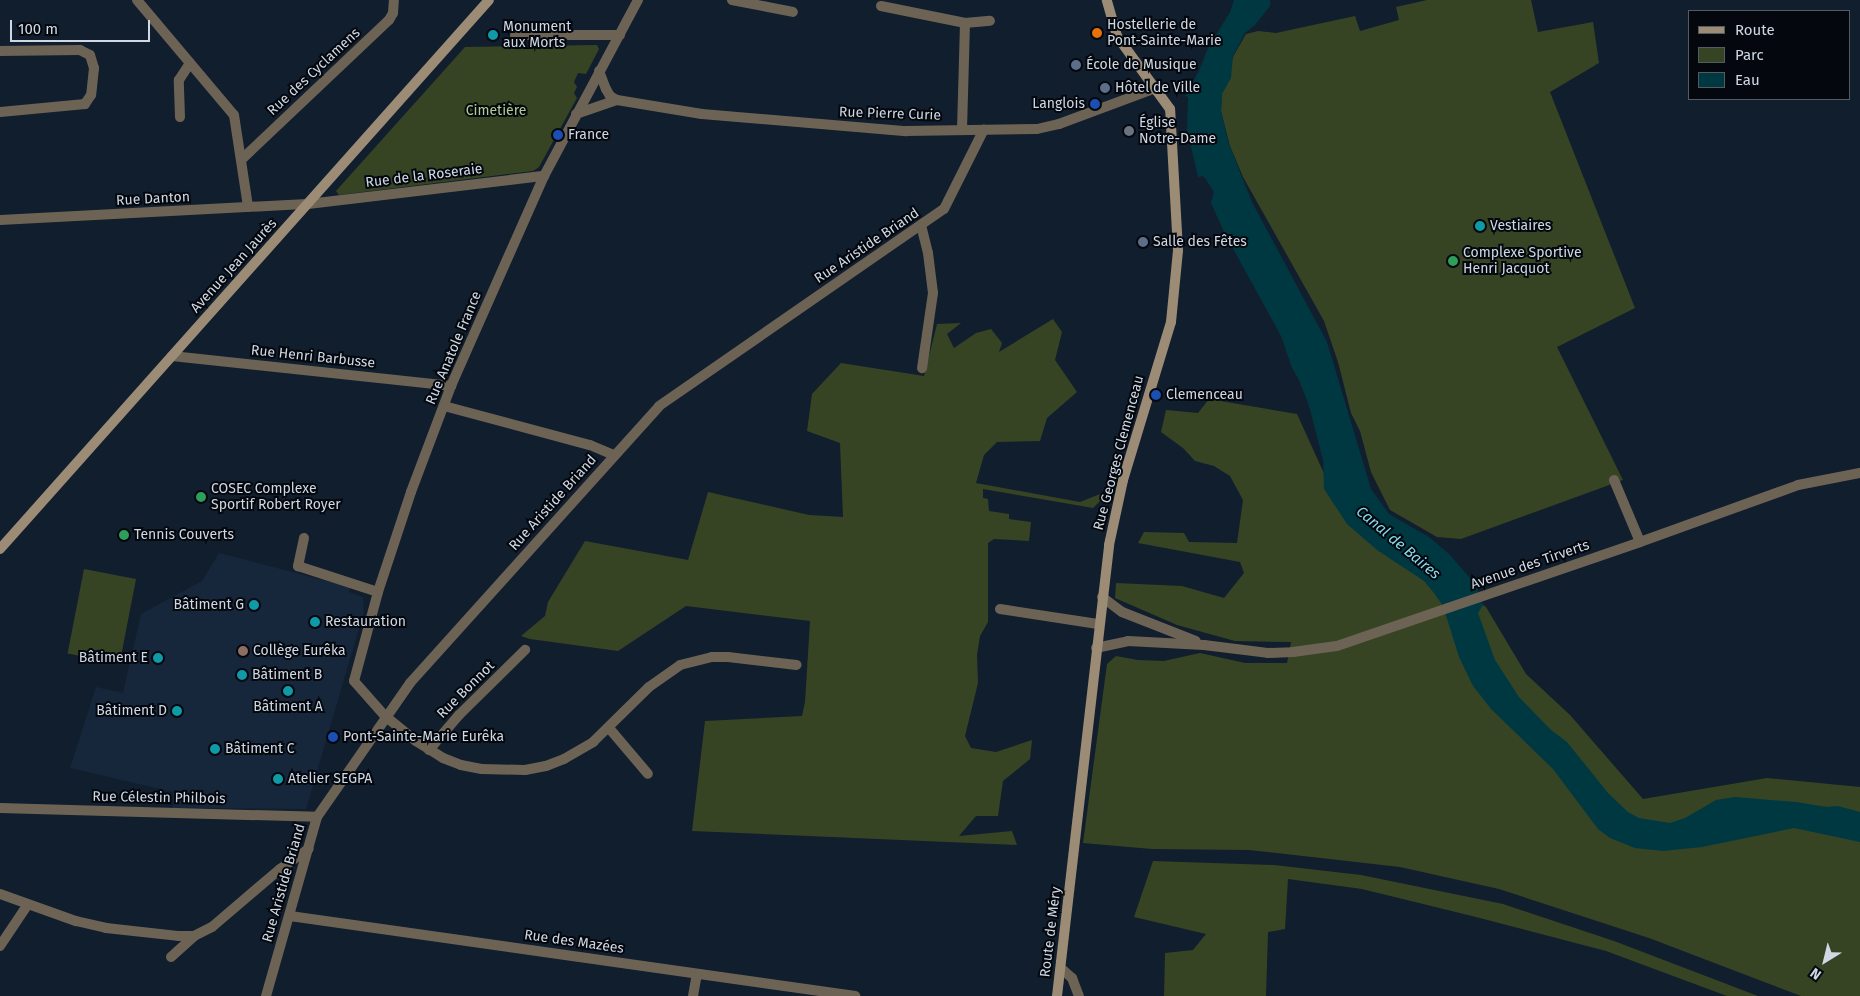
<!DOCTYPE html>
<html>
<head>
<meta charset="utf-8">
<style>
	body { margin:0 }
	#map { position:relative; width:1860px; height:996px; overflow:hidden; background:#111e2e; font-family:"Fira Sans",sans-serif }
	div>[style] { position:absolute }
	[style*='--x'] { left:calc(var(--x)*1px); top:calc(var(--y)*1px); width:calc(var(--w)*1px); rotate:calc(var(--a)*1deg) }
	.built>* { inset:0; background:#16273c }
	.green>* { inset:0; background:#364424; transform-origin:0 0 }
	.water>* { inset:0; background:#003842 }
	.minor>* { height:10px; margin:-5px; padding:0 5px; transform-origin:5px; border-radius:5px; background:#6d6355 }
	.secondary>* { height:10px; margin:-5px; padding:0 5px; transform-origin:5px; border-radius:5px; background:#9c8b75 }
	.dots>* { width:14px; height:14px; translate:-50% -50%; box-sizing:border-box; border:2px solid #04080e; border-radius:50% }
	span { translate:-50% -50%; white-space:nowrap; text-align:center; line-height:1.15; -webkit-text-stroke:4px #04080e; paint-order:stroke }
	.poi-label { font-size:14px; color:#cfd8e3 }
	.left { translate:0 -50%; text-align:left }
	.right { translate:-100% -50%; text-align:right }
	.street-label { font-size:14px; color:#cfd8e3 }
	.park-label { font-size:14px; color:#b2cc91 }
	.water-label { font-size:15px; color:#86daec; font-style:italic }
	.legend { position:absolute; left:1688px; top:10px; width:162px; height:90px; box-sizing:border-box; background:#04080e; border:1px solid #555b63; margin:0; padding:6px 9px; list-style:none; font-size:15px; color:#cfd8e3 }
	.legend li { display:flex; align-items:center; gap:10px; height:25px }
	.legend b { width:25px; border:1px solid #555b63 }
	.north { position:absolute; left:1800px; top:936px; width:50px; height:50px; -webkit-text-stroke:4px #04080e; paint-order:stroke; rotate:216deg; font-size:14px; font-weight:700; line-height:20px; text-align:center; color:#cfd8e3 }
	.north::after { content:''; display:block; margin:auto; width:18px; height:22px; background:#cfd8e3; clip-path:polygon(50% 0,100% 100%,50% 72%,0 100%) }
	.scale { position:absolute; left:10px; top:20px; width:140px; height:22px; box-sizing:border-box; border:2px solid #cfd8e3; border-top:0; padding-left:6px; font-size:15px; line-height:18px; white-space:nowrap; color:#cfd8e3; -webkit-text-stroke:4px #04080e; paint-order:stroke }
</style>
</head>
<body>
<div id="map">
	<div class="built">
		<div style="clip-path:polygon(219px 553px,350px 587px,349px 592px,363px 597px,364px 611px,306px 809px,173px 808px,173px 792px,70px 768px,96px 687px,123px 693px,141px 614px,202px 581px)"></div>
	</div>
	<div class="green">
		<div style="clip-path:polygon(1427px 0,1531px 0,1538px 32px,1593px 22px,1599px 63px,1550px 92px,1635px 308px,1557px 347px,1623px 480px,1461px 539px,1437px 537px,1390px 510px,1371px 472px,1360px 431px,1351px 413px,1338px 362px,1324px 321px,1243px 177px,1230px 146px,1221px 111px,1222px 89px,1234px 55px,1246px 34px,1258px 31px,1276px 33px,1355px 16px,1360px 31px,1399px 20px,1396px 7px)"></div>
		<div style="clip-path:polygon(597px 45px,599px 49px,586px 74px,578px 73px,574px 82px,577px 87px,574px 93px,577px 98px,539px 167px,533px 171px,339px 195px,336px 191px,465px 47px)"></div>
		<div style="clip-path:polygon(1053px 319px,1062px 332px,1055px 360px,1077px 392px,1047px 418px,1040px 441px,997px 442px,984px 455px,976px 483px,1080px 502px,1100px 494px,1103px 498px,1093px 508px,983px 489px,983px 498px,988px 499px,989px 511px,1009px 514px,1009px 519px,1031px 522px,1029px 541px,994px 539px,988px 543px,988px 622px,980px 636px,977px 655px,978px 683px,965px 736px,971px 748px,996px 752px,1032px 740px,1030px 759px,1003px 781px,998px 816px,976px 816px,959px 836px,1012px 831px,1017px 845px,692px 831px,705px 721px,802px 716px,805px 702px,810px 621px,686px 606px,618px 651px,530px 639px,521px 636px,545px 616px,548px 602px,585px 541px,688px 560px,708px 492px,809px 515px,843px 517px,840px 443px,807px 431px,812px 394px,841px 363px,924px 376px,937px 324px,961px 323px,947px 334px,954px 348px,976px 333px,991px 329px,1002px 343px,999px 352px)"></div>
		<div style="clip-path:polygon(1209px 399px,1297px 414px,1342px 513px,1486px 607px,1526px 674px,1570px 715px,1643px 799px,1767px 778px,1860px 787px,1860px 996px,1801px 996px,1649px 938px,1499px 889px,1400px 867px,1249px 850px,1152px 849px,1083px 843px,1107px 664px,1116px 656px,1138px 660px,1164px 661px,1200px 653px,1245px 663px,1287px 663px,1291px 642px,1235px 641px,1177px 625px,1115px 598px,1116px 583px,1182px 586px,1224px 598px,1244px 573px,1240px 562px,1138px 543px,1144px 532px,1184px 533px,1189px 542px,1237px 543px,1243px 500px,1230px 476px,1214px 466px,1195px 461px,1183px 448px,1161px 432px,1166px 410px,1198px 413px)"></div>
		<div style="left:84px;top:569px;width:53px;height:86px;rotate:11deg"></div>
		<div style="clip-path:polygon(1153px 861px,1274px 865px,1361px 875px,1503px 904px,1614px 941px,1758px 996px,1727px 996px,1606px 951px,1472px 916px,1362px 889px,1288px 879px,1285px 929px,1268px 932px,1266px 996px,1164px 996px,1165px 953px,1193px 950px,1206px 934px,1134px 917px)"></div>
	</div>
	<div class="water">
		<div style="clip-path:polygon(1234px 0,1270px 0,1270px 6px,1255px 25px,1245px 33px,1233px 56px,1231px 78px,1222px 94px,1221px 111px,1228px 141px,1239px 170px,1253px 204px,1327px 342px,1371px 489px,1389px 514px,1429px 537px,1449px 554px,1477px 586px,1483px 605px,1478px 613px,1495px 660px,1519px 697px,1551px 730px,1567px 742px,1608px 793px,1628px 812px,1639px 818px,1670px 823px,1685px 818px,1716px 800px,1735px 797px,1796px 802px,1827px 807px,1838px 806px,1860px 812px,1860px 842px,1794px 828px,1702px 847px,1663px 851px,1635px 848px,1610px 838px,1598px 829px,1553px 769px,1491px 709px,1473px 686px,1459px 657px,1443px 606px,1434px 593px,1424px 581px,1377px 550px,1347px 524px,1324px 489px,1323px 460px,1309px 406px,1299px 380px,1292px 368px,1281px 336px,1225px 234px,1211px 203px,1214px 192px,1205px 178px,1203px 176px,1198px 177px,1195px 164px,1187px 130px,1188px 97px,1185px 96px,1199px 71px,1208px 48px,1230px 12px)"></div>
	</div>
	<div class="minor">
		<div style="--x:137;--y:0;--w:150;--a:49.9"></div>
		<div style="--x:234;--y:115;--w:93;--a:81.3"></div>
		<div style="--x:638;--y:0;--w:200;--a:118.1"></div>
		<div style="--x:544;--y:176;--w:230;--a:113.9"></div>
		<div style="--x:451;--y:386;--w:113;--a:110.7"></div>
		<div style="--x:411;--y:492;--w:105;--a:108.3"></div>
		<div style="--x:378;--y:592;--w:92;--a:105.1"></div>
		<div style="--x:354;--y:681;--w:47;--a:48.5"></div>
		<div style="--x:385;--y:716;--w:40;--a:39"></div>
		<div style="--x:416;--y:741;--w:32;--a:32"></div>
		<div style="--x:443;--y:758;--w:19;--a:21"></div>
		<div style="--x:461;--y:765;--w:21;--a:11"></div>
		<div style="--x:482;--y:769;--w:43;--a:1.3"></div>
		<div style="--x:525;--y:770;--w:21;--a:-11"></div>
		<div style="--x:546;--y:766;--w:19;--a:-21"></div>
		<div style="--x:564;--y:759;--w:34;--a:-30"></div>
		<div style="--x:593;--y:742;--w:78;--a:-44.5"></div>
		<div style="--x:649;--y:687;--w:38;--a:-35"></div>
		<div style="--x:680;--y:665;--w:33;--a:-14"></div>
		<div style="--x:712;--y:657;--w:16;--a:0"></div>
		<div style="--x:728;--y:657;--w:69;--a:6.6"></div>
		<div style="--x:732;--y:0;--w:62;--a:11.1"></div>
		<div style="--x:881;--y:6;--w:86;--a:11.4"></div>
		<div style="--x:965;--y:23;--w:107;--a:91.6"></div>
		<div style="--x:965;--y:23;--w:25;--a:-5"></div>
		<div style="--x:515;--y:35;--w:105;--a:0"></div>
		<div style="--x:0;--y:51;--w:80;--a:-0.7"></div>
		<div style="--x:80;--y:50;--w:11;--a:27"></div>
		<div style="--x:90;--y:55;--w:14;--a:73"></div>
		<div style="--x:94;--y:68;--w:27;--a:96"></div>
		<div style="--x:91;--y:95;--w:11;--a:124"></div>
		<div style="--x:85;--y:104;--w:85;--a:174.6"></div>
		<div style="--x:599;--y:71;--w:19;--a:69"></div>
		<div style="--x:606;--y:89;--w:8;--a:60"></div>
		<div style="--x:610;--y:96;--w:8;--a:30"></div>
		<div style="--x:617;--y:100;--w:86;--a:9.4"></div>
		<div style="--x:702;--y:114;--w:205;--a:4.8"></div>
		<div style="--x:906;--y:131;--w:131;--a:-0.9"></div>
		<div style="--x:1037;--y:129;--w:23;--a:-13"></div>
		<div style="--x:1059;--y:124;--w:103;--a:-20.4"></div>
		<div style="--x:576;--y:114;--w:43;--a:-18.9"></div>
		<div style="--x:180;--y:117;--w:37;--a:-92"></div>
		<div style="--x:179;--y:80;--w:20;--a:-57"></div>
		<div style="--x:242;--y:159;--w:202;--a:-43.4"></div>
		<div style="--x:389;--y:20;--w:8;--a:-60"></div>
		<div style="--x:393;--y:13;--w:13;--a:-86"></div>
		<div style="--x:0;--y:220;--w:308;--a:-3"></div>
		<div style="--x:308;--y:204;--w:238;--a:-6.8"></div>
		<div style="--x:921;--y:225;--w:29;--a:76"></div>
		<div style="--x:928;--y:253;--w:40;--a:82.9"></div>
		<div style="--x:933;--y:293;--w:76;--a:98.3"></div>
		<div style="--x:172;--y:356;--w:281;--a:6.1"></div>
		<div style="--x:444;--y:406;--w:151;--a:15"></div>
		<div style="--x:590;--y:445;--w:26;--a:23"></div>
		<div style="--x:1614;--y:480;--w:67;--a:67.2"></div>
		<div style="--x:304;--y:538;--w:29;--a:102"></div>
		<div style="--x:298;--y:566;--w:84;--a:18"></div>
		<div style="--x:1102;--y:597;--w:25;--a:37"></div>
		<div style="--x:1122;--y:612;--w:79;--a:21.4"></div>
		<div style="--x:1000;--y:609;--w:99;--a:8.7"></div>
		<div style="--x:1096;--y:648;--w:33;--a:-12"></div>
		<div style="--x:1128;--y:641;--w:76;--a:3"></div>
		<div style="--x:1204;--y:645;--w:64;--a:7.1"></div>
		<div style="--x:1268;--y:653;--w:25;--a:-2"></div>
		<div style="--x:1293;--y:652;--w:44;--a:-7.8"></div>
		<div style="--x:1337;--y:646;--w:320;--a:-18.9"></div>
		<div style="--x:1640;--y:542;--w:168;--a:-19.8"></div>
		<div style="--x:1798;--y:485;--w:63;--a:-11"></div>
		<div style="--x:609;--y:728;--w:60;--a:49.7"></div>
		<div style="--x:429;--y:750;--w:46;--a:-49.4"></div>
		<div style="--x:459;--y:715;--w:93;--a:-44.6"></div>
		<div style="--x:0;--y:808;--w:317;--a:1.6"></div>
		<div style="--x:0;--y:894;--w:81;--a:19.6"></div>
		<div style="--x:76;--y:921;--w:31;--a:13"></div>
		<div style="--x:106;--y:928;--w:72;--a:6.3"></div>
		<div style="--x:178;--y:936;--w:16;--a:0"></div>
		<div style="--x:290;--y:916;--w:571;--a:8.06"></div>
		<div style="--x:0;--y:946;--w:50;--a:-56.3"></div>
		<div style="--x:171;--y:957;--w:31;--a:-42"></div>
		<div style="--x:194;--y:936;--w:20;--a:-27"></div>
		<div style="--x:212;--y:927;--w:89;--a:-40.5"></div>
		<div style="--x:280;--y:869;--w:35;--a:-35"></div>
		<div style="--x:1060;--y:971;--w:4;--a:0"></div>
		<div style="--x:1064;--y:971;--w:11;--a:41"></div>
		<div style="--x:1072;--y:978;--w:19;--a:69"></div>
		<div style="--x:266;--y:996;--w:186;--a:-74.1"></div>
		<div style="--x:317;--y:817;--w:163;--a:-55.2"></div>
		<div style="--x:410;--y:683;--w:372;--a:-48"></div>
		<div style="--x:659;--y:406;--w:346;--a:-34.7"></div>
		<div style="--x:944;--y:209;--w:89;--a:-63.4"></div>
		<div style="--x:693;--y:996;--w:22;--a:-80"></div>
	</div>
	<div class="secondary">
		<div style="--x:0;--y:549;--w:735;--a:-48.31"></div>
		<div style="--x:1057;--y:996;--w:454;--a:-83.4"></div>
		<div style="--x:1109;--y:545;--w:66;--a:-77.8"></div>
		<div style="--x:1123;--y:480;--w:165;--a:-73.1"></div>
		<div style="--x:1171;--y:322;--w:72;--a:-84.4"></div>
		<div style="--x:1178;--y:250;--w:141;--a:-93.2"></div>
		<div style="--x:1170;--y:109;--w:90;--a:-126"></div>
		<div style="--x:1117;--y:36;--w:37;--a:-106"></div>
	</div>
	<div class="dots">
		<div style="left:1097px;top:33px;background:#e8710a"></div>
		<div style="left:493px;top:35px;background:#0f9aa8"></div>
		<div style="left:1076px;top:65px;background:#5c6f8a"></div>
		<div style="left:1105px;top:88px;background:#5c6f8a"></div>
		<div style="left:1095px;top:104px;background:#1a4fb4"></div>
		<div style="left:1129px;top:131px;background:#6b7280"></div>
		<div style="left:558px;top:135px;background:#1a4fb4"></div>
		<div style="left:1480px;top:226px;background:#0f9aa8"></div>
		<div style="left:1143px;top:242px;background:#5c6f8a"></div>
		<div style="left:1453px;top:261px;background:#2e9e5b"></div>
		<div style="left:1156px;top:395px;background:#1a4fb4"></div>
		<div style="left:201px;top:497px;background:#2e9e5b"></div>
		<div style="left:124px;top:535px;background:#2e9e5b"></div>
		<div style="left:254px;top:605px;background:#0f9aa8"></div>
		<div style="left:315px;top:622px;background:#0f9aa8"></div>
		<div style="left:243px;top:651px;background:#8d6e63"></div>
		<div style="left:158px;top:658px;background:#0f9aa8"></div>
		<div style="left:242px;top:675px;background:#0f9aa8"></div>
		<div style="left:288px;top:691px;background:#0f9aa8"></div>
		<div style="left:177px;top:711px;background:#0f9aa8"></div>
		<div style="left:333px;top:737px;background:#1a4fb4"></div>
		<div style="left:215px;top:749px;background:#0f9aa8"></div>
		<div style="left:278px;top:779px;background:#0f9aa8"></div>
	</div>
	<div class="poi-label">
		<span class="left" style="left:1107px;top:33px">Hostellerie de<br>Pont-Sainte-Marie</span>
		<span class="left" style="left:503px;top:35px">Monument<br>aux Morts</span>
		<span class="left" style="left:1086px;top:65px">École de Musique</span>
		<span class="left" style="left:1115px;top:88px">Hôtel de Ville</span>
		<span class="right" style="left:1085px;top:104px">Langlois</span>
		<span class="left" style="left:1139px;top:131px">Église<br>Notre-Dame</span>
		<span class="left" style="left:568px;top:135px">France</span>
		<span class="left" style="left:1490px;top:226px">Vestiaires</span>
		<span class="left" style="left:1153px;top:242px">Salle des Fêtes</span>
		<span class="left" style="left:1463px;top:261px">Complexe Sportive<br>Henri Jacquot</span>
		<span class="left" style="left:1166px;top:395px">Clemenceau</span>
		<span class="left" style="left:211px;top:497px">COSEC Complexe<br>Sportif Robert Royer</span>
		<span class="left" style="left:134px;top:535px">Tennis Couverts</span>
		<span class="right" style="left:244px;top:605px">Bâtiment G</span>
		<span class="left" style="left:325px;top:622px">Restauration</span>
		<span class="left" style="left:253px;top:651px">Collège Eurêka</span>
		<span class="right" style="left:148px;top:658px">Bâtiment E</span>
		<span class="left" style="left:252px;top:675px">Bâtiment B</span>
		<span style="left:288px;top:707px">Bâtiment A</span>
		<span class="right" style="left:167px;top:711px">Bâtiment D</span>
		<span class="left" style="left:343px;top:737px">Pont-Sainte-Marie Eurêka</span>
		<span class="left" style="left:225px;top:749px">Bâtiment C</span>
		<span class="left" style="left:288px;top:779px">Atelier SEGPA</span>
	</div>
	<div class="street-label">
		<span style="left:314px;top:72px;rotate:-43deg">Rue des Cyclamens</span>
		<span style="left:890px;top:114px;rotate:2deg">Rue Pierre Curie</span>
		<span style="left:424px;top:176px;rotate:-7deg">Rue de la Roseraie</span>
		<span style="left:153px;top:199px;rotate:-3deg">Rue Danton</span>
		<span style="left:867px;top:246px;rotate:-34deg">Rue Aristide Briand</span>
		<span style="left:234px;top:266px;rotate:-48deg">Avenue Jean Jaurès</span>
		<span style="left:454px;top:348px;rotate:-67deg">Rue Anatole France</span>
		<span style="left:313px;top:357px;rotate:6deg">Rue Henri Barbusse</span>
		<span style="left:1119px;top:453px;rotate:-75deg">Rue Georges Clemenceau</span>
		<span style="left:553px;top:503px;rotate:-48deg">Rue Aristide Briand</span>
		<span style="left:1530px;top:565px;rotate:-19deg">Avenue des Tirverts</span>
		<span style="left:466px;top:690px;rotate:-45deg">Rue Bonnot</span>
		<span style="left:159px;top:798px;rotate:1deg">Rue Célestin Philbois</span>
		<span style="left:284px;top:883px;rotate:-74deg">Rue Aristide Briand</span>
		<span style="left:1051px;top:932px;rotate:-83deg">Route de Méry</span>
		<span style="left:574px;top:942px;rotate:8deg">Rue des Mazées</span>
	</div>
	<div class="park-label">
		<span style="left:496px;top:111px">Cimetière</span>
	</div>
	<div class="water-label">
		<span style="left:1398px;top:543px;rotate:40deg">Canal de Baires</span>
	</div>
	<ul class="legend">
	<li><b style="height:6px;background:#9c8b75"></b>Route</li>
	<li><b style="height:14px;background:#364424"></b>Parc</li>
	<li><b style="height:14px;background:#003842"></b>Eau</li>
	</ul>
	<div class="north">N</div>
	<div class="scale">100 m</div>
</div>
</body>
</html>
